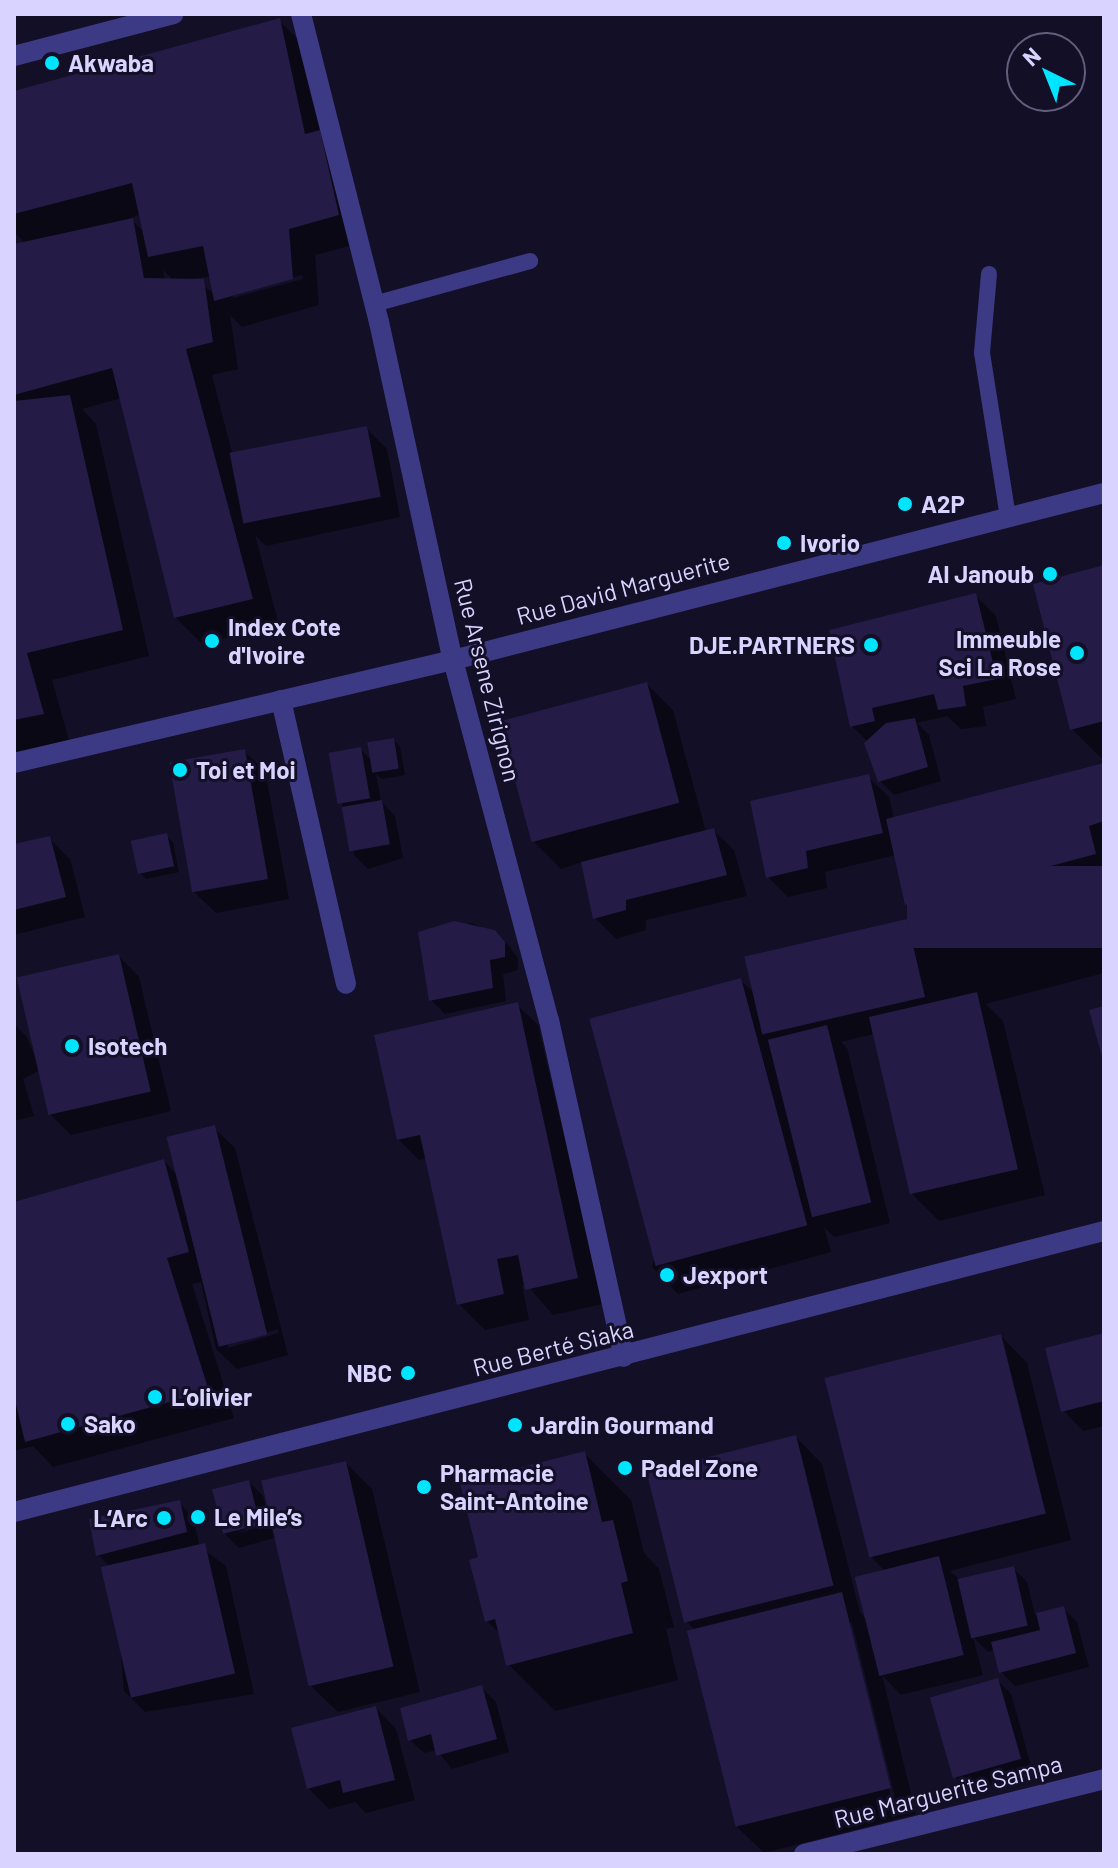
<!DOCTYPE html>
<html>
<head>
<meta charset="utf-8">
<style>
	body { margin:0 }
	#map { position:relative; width:1118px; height:1868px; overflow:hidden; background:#130f26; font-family:Barlow,sans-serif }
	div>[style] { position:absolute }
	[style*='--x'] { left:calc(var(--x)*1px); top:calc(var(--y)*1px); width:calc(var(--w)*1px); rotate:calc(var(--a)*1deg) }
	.shadow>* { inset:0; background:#0007 }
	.building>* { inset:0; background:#241b47; transform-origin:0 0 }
	.lane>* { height:16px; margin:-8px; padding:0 8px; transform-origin:8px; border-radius:8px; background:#3d3a85 }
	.street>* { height:20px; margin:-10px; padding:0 10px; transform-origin:10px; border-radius:10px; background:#3d3a85 }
	.dots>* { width:22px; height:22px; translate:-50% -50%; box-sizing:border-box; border:4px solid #130f26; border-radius:50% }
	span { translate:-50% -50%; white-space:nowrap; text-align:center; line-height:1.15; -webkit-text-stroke:6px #130f26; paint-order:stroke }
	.poi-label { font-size:24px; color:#d9d4ff; font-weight:700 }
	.left { translate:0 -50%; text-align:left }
	.right { translate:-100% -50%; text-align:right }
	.street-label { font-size:24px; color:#d9d4ff }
	.frame { position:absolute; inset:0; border:16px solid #d9d4ff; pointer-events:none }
	.north { position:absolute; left:1006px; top:32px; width:80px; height:80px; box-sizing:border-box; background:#130f26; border:2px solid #625e7d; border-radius:50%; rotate:317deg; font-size:22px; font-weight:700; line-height:32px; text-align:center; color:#d9d4ff }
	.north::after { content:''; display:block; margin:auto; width:28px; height:36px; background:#00e5ff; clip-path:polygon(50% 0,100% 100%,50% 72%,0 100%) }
</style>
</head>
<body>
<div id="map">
	<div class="shadow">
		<div style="clip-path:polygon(evenodd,279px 21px,306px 47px,364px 242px,315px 255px,319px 305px,242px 327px,230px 315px,238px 369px,212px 375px,232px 453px,366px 428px,387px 449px,400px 517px,266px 546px,255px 535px,279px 625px,202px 644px,175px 617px,122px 398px,82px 409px,96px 424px,149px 656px,52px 680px,69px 740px,14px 752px,14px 246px,25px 243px,14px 232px,14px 93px,279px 21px,140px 214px,144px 232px,132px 220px,120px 223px,140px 214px,279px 21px,163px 270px,174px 281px,165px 281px,163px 270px,279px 21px,302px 275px,303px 279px,233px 298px,233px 294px,302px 275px,279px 21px,211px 276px,214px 293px,192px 279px,211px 276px)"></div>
		<div style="clip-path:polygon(1104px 567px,1104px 761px,1072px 729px)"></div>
		<div style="clip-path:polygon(975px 595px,996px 616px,1016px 699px,983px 707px,986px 726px,961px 729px,947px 716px,917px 723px,929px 735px,941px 781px,894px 795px,880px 781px,868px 742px,852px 726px)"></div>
		<div style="clip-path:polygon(647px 684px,673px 710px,706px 832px,713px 830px,734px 850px,747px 896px,646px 920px,646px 930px,616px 939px,595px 918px,583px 862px,561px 869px,534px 842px)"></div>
		<div style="clip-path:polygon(394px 740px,400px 747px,405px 775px,382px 779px,376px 774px,381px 801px,395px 816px,403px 858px,368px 869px,354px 855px,342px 804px,360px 749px,373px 762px)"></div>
		<div style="clip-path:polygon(244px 751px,265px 771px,289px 899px,216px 913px,195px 893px)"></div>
		<div style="clip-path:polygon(1104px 765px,1104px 973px,986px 1004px,1003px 1021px,1045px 1195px,939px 1221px,912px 1194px,874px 1034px,841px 1042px,847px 1048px,890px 1223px,834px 1237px,824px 1227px,831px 1252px,678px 1294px,652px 1267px,740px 980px,756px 995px,906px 922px,921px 937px,918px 916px,906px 904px,896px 855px,825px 872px,827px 888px,788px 897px,768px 877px,868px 777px,889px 797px,894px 819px)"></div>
		<div style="clip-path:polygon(166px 835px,173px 842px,179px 872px,146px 879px,139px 872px)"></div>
		<div style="clip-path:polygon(49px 838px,70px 859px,85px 917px,14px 935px,14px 844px)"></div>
		<div style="clip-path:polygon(471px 923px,494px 931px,509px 946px,518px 958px,518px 970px,503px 974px,506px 1001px,445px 1014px,431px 1000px,420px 933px)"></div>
		<div style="clip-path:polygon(119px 956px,139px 977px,171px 1111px,71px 1135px,50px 1114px,40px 1070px,23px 1079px,34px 1116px,14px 1121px,14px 1024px,27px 1037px,40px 1069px)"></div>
		<div style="clip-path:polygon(517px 1005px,538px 1025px,603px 1304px,553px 1315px,526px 1284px,522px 1285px,529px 1320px,485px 1330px,459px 1304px,427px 1158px,419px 1160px,398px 1139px)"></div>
		<div style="clip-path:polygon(evenodd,214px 1128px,235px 1148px,288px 1355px,237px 1369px,216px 1349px,201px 1282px,192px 1284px,234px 1418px,53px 1467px,33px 1446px,14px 1451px,14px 1203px,164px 1161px,176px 1174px,214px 1128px,278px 1329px,279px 1333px,228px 1348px,228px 1344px,278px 1329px)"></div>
		<div style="clip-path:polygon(1104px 1335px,1104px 1426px,1083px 1431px,1063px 1410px)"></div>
		<div style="clip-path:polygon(evenodd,1001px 1336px,1027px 1363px,1071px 1540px,950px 1571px,959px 1579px,1013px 1568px,1027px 1582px,1035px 1615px,1063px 1608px,1077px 1622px,1089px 1667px,1015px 1686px,1001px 1672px,995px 1650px,988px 1652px,973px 1637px,983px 1675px,901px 1695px,882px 1675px,916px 1814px,764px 1853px,737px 1827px,696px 1631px,687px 1622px,796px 1437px,822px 1464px,860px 1612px,867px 1620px,886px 1572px,872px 1558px,1001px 1336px,848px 1623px,852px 1623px,895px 1797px,891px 1798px,848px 1623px)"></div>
		<div style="clip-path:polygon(584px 1453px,631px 1500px,644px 1553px,659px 1569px,674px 1627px,666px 1629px,678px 1680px,555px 1711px,508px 1664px,501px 1635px,487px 1621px)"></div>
		<div style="clip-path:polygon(346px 1463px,372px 1489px,420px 1692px,338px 1712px,311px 1686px,277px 1537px,239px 1548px,225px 1534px,249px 1482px,263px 1496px,269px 1520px,232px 1535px,270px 1524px)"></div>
		<div style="clip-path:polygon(179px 1503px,193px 1517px,200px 1547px,226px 1566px,254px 1694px,145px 1712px,124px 1691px,113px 1569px,98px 1555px)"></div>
		<div style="clip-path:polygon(997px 1680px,1011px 1694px,1033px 1773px,969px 1791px,955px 1777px)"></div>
		<div style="clip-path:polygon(482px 1688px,496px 1702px,509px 1752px,452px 1769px,437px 1750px,424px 1753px,410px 1740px)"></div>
		<div style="clip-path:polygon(376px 1708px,396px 1729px,415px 1800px,366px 1813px,355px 1802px,329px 1809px,308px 1788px)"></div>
	</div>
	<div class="building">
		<div style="clip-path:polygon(280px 18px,305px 134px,320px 130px,339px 215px,289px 229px,293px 279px,214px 301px,203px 246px,148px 257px,132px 183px,14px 214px,14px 91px)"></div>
		<div style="clip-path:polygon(133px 218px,144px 278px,204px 279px,213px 342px,186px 349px,253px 599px,174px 618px,112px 368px,14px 395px,14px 244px)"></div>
		<div style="clip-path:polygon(70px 395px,123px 630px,27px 653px,44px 714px,14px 720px,14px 401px)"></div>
		<div style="left:367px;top:426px;width:72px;height:140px;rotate:79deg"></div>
		<div style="clip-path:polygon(1104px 565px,1104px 721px,1070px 730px,1033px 584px)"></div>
		<div style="clip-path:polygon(976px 593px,997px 679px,963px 686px,966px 706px,938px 710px,934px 694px,872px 708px,875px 721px,850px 727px,829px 630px)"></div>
		<div style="left:647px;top:682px;width:125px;height:153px;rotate:75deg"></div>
		<div style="clip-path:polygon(915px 718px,928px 767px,878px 782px,864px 743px,886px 723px)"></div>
		<div style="left:394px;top:738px;width:31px;height:27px;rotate:81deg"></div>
		<div style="left:361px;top:747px;width:52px;height:33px;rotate:80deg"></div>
		<div style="left:245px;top:749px;width:132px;height:77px;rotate:80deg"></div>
		<div style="clip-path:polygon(1104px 763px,1104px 821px,1089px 826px,1096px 854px,905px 905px,886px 819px)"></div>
		<div style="clip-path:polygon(869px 774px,883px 833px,806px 851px,808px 868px,766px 878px,750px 801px)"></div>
		<div style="left:382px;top:800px;width:45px;height:41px;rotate:80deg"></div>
		<div style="clip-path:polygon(714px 828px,727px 875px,626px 900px,626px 910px,593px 919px,581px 862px)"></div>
		<div style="left:167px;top:833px;width:34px;height:37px;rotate:78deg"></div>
		<div style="clip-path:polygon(50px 836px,66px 897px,14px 910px,14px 844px)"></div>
		<div style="left:1104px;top:866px;width:82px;height:197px;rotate:90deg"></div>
		<div style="left:907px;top:919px;width:80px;height:167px;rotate:77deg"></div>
		<div style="clip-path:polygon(454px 921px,495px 930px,505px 942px,505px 957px,490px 960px,493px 988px,429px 1001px,418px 932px)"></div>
		<div style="left:119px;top:954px;width:141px;height:105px;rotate:77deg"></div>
		<div style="left:741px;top:978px;width:256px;height:157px;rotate:75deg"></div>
		<div style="left:977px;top:992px;width:182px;height:111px;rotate:77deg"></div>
		<div style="clip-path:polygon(518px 1002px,578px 1278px,525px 1290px,518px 1255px,497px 1259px,504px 1294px,457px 1305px,420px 1135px,397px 1140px,374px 1035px)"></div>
		<div style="clip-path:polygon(1104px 1006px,1104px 1060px,1103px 1060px,1089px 1010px)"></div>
		<div style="left:827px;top:1025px;width:183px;height:61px;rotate:76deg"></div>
		<div style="left:215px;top:1125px;width:216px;height:50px;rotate:76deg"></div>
		<div style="clip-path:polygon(164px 1159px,189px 1252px,167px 1258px,209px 1391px,25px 1442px,14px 1396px,14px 1202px)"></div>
		<div style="clip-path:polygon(1104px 1333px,1104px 1401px,1061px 1412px,1045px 1348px)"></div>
		<div style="left:1001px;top:1334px;width:185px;height:182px;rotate:76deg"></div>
		<div style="left:796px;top:1435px;width:155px;height:154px;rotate:76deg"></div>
		<div style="clip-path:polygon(585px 1451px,602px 1522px,613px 1520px,628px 1581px,621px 1583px,633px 1633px,506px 1666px,495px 1619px,485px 1622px,469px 1560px,478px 1557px,460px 1483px)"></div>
		<div style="left:346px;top:1461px;width:211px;height:87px;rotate:77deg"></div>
		<div style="left:249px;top:1480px;width:46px;height:38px;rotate:76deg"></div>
		<div style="clip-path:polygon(180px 1500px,187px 1532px,96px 1556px,89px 1519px)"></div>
		<div style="left:205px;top:1543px;width:134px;height:107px;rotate:77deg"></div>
		<div style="left:939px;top:1556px;width:102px;height:87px;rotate:76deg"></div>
		<div style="left:1014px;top:1566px;width:61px;height:58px;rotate:77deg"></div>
		<div style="left:842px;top:1592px;width:202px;height:160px;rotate:76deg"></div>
		<div style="clip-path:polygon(1064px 1606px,1076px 1653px,999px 1673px,991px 1642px,1040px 1630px,1036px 1613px)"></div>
		<div style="left:998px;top:1678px;width:84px;height:71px;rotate:74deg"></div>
		<div style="clip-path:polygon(482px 1685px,497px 1739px,436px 1756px,431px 1734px,408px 1741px,400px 1708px)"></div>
		<div style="clip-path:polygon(376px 1706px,395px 1780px,343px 1793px,340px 1780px,307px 1789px,291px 1728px)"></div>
	</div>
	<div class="lane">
		<div style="--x:989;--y:274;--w:79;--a:95.1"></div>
		<div style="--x:982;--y:353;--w:166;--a:81"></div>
		<div style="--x:374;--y:304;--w:162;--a:-15.4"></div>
	</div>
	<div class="street">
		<div style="--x:301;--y:14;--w:318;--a:75.8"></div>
		<div style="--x:379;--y:322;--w:346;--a:77.7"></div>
		<div style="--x:453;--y:660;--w:373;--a:75.1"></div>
		<div style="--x:549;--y:1020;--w:345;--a:77.5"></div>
		<div style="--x:14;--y:56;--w:165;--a:-14.7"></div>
		<div style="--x:281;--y:700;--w:291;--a:77.1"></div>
		<div style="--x:14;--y:763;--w:451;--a:-13.2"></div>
		<div style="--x:453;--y:660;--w:672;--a:-14.39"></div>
		<div style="--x:14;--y:1512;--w:1126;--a:-14.46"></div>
		<div style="--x:804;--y:1854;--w:309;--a:-14"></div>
	</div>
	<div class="dots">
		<div style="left:52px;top:63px;background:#00e5ff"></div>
		<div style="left:905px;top:504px;background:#00e5ff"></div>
		<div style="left:784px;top:543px;background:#00e5ff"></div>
		<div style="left:1050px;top:574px;background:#00e5ff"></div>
		<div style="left:212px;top:641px;background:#00e5ff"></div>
		<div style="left:871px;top:645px;background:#00e5ff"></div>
		<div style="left:1077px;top:653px;background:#00e5ff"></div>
		<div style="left:180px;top:770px;background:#00e5ff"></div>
		<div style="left:72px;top:1046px;background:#00e5ff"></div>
		<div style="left:667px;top:1275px;background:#00e5ff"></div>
		<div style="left:408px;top:1373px;background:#00e5ff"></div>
		<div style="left:155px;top:1397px;background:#00e5ff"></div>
		<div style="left:68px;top:1424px;background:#00e5ff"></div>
		<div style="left:515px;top:1425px;background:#00e5ff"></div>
		<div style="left:625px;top:1468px;background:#00e5ff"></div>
		<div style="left:424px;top:1487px;background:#00e5ff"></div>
		<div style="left:198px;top:1517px;background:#00e5ff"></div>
		<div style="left:164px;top:1518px;background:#00e5ff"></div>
	</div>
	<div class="poi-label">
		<span class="left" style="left:68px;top:63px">Akwaba</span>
		<span class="left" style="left:921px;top:504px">A2P</span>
		<span class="left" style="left:800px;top:543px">Ivorio</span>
		<span class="right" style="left:1034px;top:574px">Al Janoub</span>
		<span class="left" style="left:228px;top:641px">Index Cote<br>d'Ivoire</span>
		<span class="right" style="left:1061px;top:653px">Immeuble<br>Sci La Rose</span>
		<span class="right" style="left:855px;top:645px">DJE.PARTNERS</span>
		<span class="left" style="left:196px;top:770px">Toi et Moi</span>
		<span class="left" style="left:88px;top:1046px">Isotech</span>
		<span class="left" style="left:683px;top:1275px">Jexport</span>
		<span class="right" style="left:392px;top:1373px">NBC</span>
		<span class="left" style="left:171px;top:1397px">L’olivier</span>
		<span class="left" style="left:84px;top:1424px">Sako</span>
		<span class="left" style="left:531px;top:1425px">Jardin Gourmand</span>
		<span class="left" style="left:641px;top:1468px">Padel Zone</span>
		<span class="left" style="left:440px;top:1487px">Pharmacie<br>Saint-Antoine</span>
		<span class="left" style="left:214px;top:1517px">Le Mile’s</span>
		<span class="right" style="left:148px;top:1518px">L‘Arc</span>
	</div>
	<div class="street-label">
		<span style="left:623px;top:588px;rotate:-15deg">Rue David Marguerite</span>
		<span style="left:488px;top:680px;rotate:76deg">Rue Arsene Zirignon</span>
		<span style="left:553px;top:1348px;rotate:-14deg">Rue Berté Siaka</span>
		<span style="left:948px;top:1791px;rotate:-14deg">Rue Marguerite Sampa</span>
	</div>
	<div class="frame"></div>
	<div class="north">N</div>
</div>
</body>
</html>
